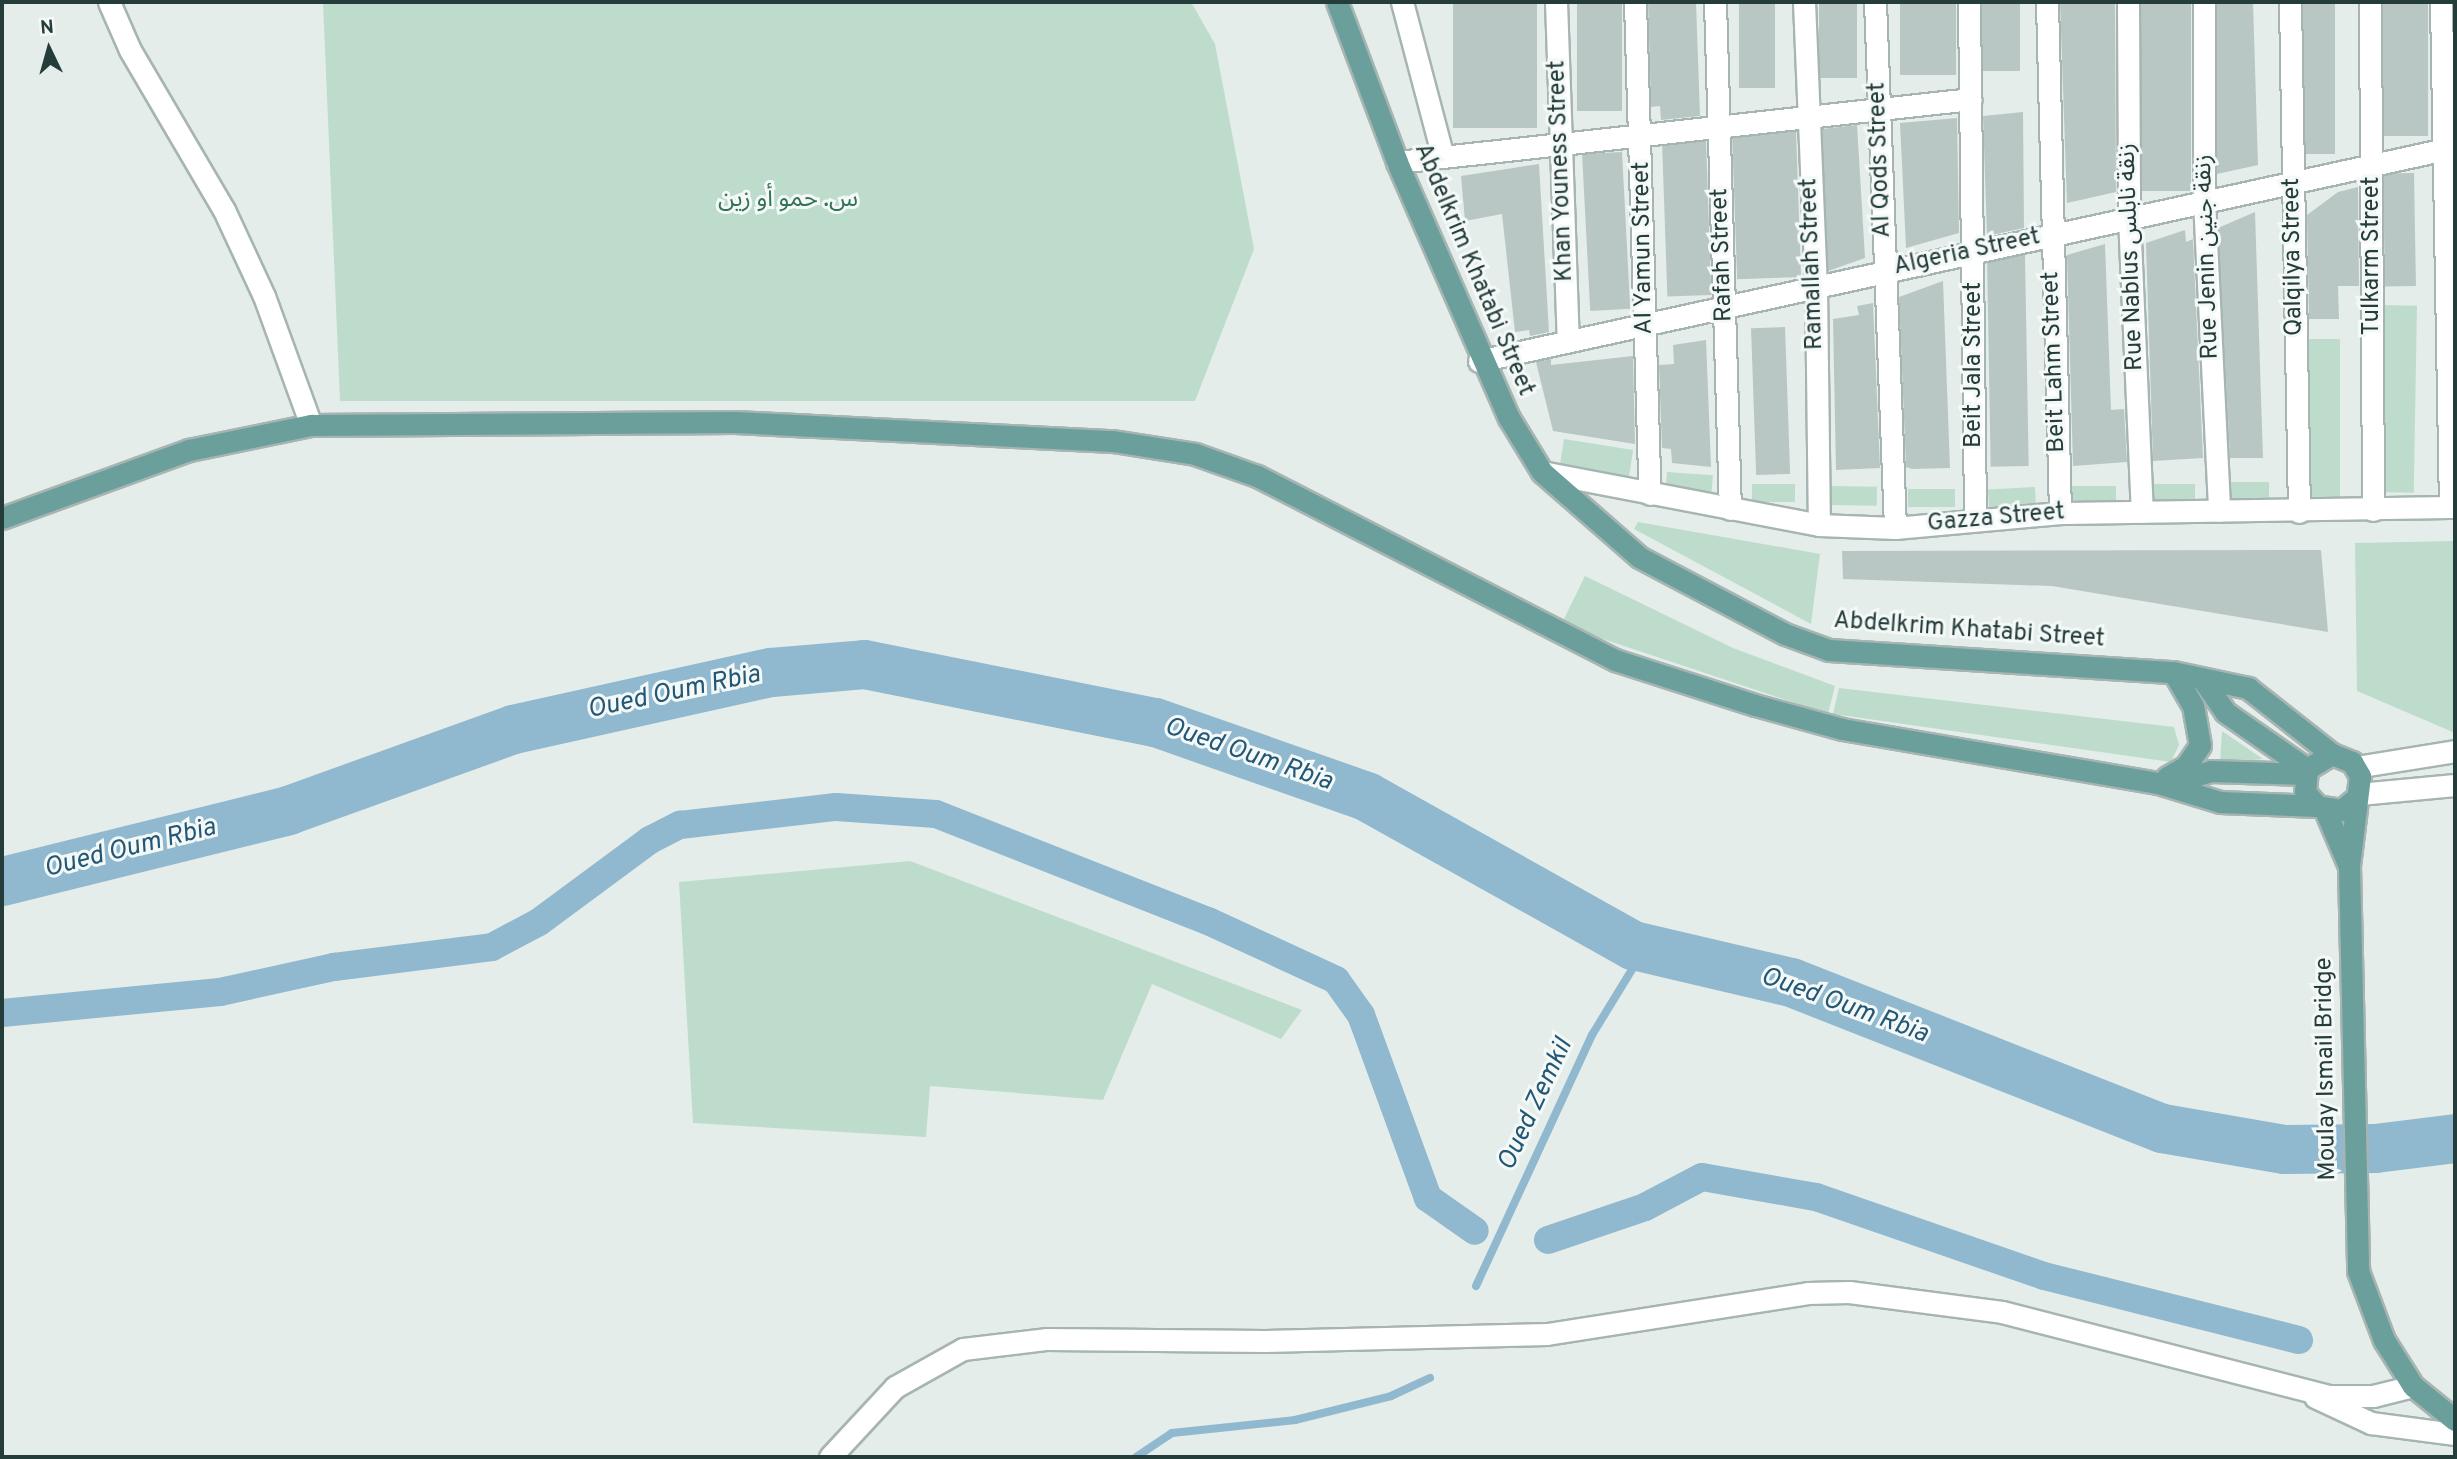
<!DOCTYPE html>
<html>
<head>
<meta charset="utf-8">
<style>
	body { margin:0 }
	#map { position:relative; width:2457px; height:1459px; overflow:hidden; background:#e4edea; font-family:Overpass,"Noto Sans Arabic",sans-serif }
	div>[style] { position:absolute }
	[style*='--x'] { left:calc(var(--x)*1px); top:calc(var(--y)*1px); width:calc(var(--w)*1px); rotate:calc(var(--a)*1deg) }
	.green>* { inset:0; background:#bedccc; transform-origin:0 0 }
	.stream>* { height:8px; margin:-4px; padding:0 4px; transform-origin:4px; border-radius:4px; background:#90b8ce }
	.canal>* { height:28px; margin:-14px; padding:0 14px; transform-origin:14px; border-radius:14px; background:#90b8ce }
	.river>* { height:49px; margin:-24.5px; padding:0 24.5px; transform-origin:24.5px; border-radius:24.5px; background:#90b8ce }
	.building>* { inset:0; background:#b9c7c4; transform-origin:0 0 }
	.roads { filter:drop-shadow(2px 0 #a7b5b2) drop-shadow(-2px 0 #a7b5b2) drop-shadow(0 2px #a7b5b2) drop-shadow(0 -2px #a7b5b2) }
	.minor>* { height:21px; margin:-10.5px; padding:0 10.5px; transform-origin:10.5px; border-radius:10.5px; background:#fff }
	.major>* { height:21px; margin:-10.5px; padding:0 10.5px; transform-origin:10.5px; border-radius:10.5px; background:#6b9f9c }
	span { translate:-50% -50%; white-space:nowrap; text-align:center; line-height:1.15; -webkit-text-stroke:6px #f4f9f8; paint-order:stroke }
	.street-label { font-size:24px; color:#243d3b }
	.park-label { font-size:24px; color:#317257 }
	.water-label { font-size:26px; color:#225776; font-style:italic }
	.frame { position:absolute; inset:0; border:4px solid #243d3b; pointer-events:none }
	.north { position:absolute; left:14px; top:14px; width:70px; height:70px; -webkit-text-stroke:5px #f4f9f8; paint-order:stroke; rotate:355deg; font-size:19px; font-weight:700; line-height:28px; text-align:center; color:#243d3b }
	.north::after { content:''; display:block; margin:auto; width:24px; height:32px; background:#243d3b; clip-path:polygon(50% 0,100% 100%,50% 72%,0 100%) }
</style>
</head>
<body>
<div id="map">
	<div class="green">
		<div style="clip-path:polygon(323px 2px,1191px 2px,1215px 44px,1254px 249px,1195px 401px,340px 401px)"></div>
		<div style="left:2377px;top:305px;width:40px;height:187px;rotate:1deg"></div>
		<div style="left:2340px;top:339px;width:159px;height:39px;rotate:90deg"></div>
		<div style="left:1564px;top:439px;width:70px;height:27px;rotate:9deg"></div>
		<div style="left:1667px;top:472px;width:46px;height:16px;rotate:4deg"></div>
		<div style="left:2269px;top:482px;width:18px;height:47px;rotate:90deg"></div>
		<div style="left:1795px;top:484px;width:18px;height:43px;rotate:90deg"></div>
		<div style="left:2195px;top:484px;width:18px;height:47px;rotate:90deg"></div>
		<div style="left:1831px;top:486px;width:46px;height:19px;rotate:1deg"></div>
		<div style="left:2116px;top:486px;width:17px;height:48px;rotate:90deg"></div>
		<div style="left:2035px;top:487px;width:18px;height:47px;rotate:87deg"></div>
		<div style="left:1908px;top:489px;width:47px;height:18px"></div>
		<div style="clip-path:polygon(1638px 522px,1820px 554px,1811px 624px,1634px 529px)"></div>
		<div style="clip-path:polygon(2455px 541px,2455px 733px,2357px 691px,2355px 543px)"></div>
		<div style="clip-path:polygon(1585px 576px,1733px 648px,1835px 686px,1828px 714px,1561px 625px)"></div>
		<div style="clip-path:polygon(1839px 688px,2174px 727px,2179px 745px,2171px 762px,1833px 714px)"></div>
		<div style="clip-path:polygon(2222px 731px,2263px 759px,2220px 763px)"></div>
		<div style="clip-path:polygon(910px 861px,1302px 1010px,1281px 1039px,1152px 984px,1103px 1100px,930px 1086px,926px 1137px,693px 1123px,679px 882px)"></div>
	</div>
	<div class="stream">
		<div style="--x:1476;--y:1286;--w:277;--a:-65.2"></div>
		<div style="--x:1592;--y:1035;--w:84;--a:-58.6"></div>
		<div style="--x:1636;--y:963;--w:18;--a:-99"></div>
		<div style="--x:1136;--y:1457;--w:43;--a:-33.7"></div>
		<div style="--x:1172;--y:1433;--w:124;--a:-6"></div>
		<div style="--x:1295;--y:1420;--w:99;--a:-14"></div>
		<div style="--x:1391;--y:1396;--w:43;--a:-24.8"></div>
	</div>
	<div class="canal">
		<div style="--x:2;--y:1013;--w:219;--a:-5.5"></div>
		<div style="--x:220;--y:992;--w:117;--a:-12.4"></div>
		<div style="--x:334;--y:967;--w:159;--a:-7.2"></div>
		<div style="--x:492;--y:947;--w:53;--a:-28"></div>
		<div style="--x:539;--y:922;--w:138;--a:-36.5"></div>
		<div style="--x:650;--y:840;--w:34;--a:-27"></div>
		<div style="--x:680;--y:825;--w:157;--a:-6.6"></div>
		<div style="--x:836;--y:807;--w:100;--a:4"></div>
		<div style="--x:936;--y:814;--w:292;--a:21.5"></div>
		<div style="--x:1208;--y:921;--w:141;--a:24.7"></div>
		<div style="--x:1336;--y:980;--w:43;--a:54.5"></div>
		<div style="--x:1361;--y:1015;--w:195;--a:69.9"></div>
		<div style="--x:1428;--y:1198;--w:57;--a:35.1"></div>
		<div style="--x:1548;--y:1240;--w:102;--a:-18.8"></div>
		<div style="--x:1645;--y:1207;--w:64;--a:-27.8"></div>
		<div style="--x:1702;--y:1177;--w:116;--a:10"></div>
		<div style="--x:1816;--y:1197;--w:241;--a:19.1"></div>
		<div style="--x:2044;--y:1276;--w:263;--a:14.1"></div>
	</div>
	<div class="river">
		<div style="--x:2;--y:881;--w:295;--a:-13.9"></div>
		<div style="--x:288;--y:810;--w:239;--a:-19.8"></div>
		<div style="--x:513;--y:729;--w:264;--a:-12.5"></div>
		<div style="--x:771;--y:672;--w:93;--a:-4.9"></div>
		<div style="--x:864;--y:664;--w:297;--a:11.3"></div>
		<div style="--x:1155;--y:722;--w:224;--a:19.3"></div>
		<div style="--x:1366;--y:796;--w:306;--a:29.2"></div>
		<div style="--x:1633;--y:945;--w:162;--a:13.2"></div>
		<div style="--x:1791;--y:982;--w:399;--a:21.5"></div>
		<div style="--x:2162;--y:1128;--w:124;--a:9.8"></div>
		<div style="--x:2284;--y:1149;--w:91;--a:-0.6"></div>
		<div style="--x:2375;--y:1148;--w:81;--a:-7.1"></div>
	</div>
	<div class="building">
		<div style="left:1453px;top:2px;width:84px;height:126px"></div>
		<div style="left:1577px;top:2px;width:45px;height:109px"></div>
		<div style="clip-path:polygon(1648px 2px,1696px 2px,1700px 116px,1661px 120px,1660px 106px,1651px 107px)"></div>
		<div style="left:1739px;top:2px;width:36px;height:86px"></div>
		<div style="left:1819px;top:2px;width:38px;height:76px"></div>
		<div style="left:1900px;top:2px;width:56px;height:73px"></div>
		<div style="left:1982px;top:2px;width:38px;height:69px"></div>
		<div style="clip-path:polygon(2060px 2px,2115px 2px,2116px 192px,2067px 203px)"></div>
		<div style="left:2141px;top:2px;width:50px;height:189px"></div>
		<div style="clip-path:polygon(2217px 2px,2253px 2px,2258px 165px,2217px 174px)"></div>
		<div style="left:2303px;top:2px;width:32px;height:152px"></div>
		<div style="left:2383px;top:2px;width:45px;height:134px"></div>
		<div style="clip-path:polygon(2023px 112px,2024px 228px,1987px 236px,1983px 116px)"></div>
		<div style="clip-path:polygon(1957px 118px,1959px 233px,1906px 248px,1900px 123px)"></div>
		<div style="clip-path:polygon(1857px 125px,1865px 258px,1828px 271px,1822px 129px)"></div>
		<div style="left:1796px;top:131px;width:146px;height:64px;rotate:88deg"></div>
		<div style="left:1706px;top:141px;width:154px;height:44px;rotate:88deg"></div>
		<div style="left:1622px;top:152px;width:157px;height:40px;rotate:87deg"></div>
		<div style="clip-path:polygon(1539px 164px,1549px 332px,1530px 336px,1529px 330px,1515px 332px,1502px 214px,1465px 221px,1461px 176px)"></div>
		<div style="left:2414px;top:173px;width:113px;height:31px;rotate:89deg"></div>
		<div style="clip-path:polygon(2358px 187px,2359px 286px,2338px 286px,2339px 319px,2309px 319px,2307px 215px,2338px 192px)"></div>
		<div style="clip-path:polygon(2255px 212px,2263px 458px,2230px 458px,2218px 228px)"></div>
		<div style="clip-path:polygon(2185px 230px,2186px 242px,2193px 239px,2203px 458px,2153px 461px,2146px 243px)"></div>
		<div style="clip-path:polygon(2105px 244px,2111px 410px,2124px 409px,2127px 462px,2073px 466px,2067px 255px)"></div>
		<div style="left:2025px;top:255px;width:211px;height:38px;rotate:89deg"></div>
		<div style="clip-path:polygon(1943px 281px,1950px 468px,1912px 469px,1906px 467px,1899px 297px)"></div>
		<div style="clip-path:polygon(1873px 303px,1880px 468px,1836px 470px,1833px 319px,1859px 315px,1857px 306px)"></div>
		<div style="left:1785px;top:327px;width:147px;height:34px;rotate:88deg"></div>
		<div style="clip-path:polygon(1706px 340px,1711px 467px,1672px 463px,1671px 449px,1662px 448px,1659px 365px,1674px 364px,1673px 345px)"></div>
		<div style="clip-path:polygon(1633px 356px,1635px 444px,1553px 431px,1536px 362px,1551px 359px,1551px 365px)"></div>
		<div style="clip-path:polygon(2321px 550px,2328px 632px,2052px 586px,1843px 579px,1842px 551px)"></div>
	</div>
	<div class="roads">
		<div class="minor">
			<div style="--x:109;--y:2;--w:52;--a:66.4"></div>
			<div style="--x:130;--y:50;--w:186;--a:59.6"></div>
			<div style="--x:224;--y:210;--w:95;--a:65.1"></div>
			<div style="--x:264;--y:296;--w:137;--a:70"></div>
			<div style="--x:1402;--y:2;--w:160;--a:75.2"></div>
			<div style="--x:1556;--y:2;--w:339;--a:88"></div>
			<div style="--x:1635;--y:2;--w:492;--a:88.3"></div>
			<div style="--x:1715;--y:2;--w:507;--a:88.31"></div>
			<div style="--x:1804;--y:2;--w:284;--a:87.6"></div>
			<div style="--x:1816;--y:286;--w:239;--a:89.3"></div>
			<div style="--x:1875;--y:2;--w:526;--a:87.82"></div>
			<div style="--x:1969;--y:2;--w:516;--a:89.33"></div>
			<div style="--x:2047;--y:2;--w:511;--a:88.54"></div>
			<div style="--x:2128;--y:2;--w:215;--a:89.7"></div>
			<div style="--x:2129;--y:217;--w:295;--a:87.5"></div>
			<div style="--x:2204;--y:2;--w:198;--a:90"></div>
			<div style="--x:2204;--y:200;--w:311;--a:87.2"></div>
			<div style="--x:2290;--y:2;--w:510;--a:88.99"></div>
			<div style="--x:2370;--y:2;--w:508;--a:89.66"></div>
			<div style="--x:2441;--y:2;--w:505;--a:88.98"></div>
			<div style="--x:1397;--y:162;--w:577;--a:-6.26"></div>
			<div style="--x:1479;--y:361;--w:999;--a:-12.37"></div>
			<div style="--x:1542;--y:472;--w:282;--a:10.8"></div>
			<div style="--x:1819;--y:525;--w:76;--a:2.3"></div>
			<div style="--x:1895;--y:528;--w:166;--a:-5.2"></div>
			<div style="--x:2060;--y:513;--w:395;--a:-0.9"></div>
			<div style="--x:2356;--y:767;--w:100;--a:-9.2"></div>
			<div style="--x:2359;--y:794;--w:96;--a:-5.4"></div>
			<div style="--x:2315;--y:1397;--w:62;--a:24.9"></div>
			<div style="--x:2371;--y:1423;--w:85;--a:7.5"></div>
			<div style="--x:830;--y:1457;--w:96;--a:-47.1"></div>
			<div style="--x:895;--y:1387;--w:78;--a:-29.2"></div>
			<div style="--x:963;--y:1349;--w:85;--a:-6.8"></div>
			<div style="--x:1047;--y:1339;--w:218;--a:0.5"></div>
			<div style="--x:1265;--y:1341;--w:282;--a:-1.4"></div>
			<div style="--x:1547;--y:1334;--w:264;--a:-8.9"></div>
			<div style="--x:1808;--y:1293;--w:41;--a:-1.4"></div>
			<div style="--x:1849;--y:1292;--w:154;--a:7.4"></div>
			<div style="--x:2002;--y:1312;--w:338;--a:14.4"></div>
			<div style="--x:2329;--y:1396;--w:44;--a:0"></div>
			<div style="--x:2373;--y:1396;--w:41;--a:-14"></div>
		</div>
		<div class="major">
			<div style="--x:1337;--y:2;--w:171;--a:69.4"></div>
			<div style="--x:1397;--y:162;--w:279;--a:66.4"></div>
			<div style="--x:1509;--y:418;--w:63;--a:58.6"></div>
			<div style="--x:1542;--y:472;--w:129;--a:41.2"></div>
			<div style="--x:1639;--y:557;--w:165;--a:27.8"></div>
			<div style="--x:1785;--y:634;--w:47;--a:20"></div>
			<div style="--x:1829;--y:650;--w:345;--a:3.7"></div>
			<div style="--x:2173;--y:672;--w:77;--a:12"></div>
			<div style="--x:2248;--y:688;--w:107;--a:38.2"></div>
			<div style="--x:2;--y:518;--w:199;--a:-20"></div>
			<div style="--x:189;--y:450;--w:125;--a:-11.6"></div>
			<div style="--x:311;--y:425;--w:424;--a:-0.4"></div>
			<div style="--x:735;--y:422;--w:378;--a:2.9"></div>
			<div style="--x:1113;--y:441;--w:83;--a:9"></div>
			<div style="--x:1195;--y:454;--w:66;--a:19.5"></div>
			<div style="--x:1257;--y:476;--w:403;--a:27.2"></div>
			<div style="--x:1615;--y:660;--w:147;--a:17.8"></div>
			<div style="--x:1755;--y:705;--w:90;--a:15.4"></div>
			<div style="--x:1842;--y:729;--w:321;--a:9.7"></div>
			<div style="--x:2158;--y:783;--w:65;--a:17"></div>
			<div style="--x:2220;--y:802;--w:97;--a:2.4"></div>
			<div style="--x:2203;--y:680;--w:39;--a:55"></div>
			<div style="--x:2225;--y:712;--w:100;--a:34.8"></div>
			<div style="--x:2167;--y:777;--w:22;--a:-30"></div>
			<div style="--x:2186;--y:766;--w:25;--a:-56"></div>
			<div style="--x:2200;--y:745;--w:40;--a:-100"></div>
			<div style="--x:2193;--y:706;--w:39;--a:-120"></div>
			<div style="--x:2165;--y:785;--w:48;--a:-16.9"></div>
			<div style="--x:2211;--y:771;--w:94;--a:1.8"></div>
			<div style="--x:2355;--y:799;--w:17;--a:140"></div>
			<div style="--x:2342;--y:810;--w:25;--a:-171"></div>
			<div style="--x:2317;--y:806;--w:18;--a:-131"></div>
			<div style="--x:2305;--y:792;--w:23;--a:-85"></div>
			<div style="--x:2307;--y:769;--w:29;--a:-31"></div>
			<div style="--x:2332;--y:754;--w:22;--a:22"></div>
			<div style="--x:2352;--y:762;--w:16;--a:60"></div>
			<div style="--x:2360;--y:776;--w:91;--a:97"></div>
			<div style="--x:2349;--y:866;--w:405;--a:88.7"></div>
			<div style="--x:2358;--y:1271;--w:74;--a:69.4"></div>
			<div style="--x:2384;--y:1340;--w:54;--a:57.8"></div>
			<div style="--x:2413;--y:1386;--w:54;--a:39"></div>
			<div style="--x:2325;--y:810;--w:59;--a:66.9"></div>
		</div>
	</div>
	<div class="street-label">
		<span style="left:1881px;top:160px;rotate:-92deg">Al Qods Street</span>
		<span style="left:1562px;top:171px;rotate:-92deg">Khan Youness Street</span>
		<span style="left:1644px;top:248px;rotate:-91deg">Al Yamun Street</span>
		<span style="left:1967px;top:253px;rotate:-12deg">Algeria Street</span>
		<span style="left:1723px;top:255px;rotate:-92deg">Rafah Street</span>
		<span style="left:2373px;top:256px;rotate:-90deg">Tulkarm Street</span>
		<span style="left:2132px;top:257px;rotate:-92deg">Rue Nablus زنقة نابلس</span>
		<span style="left:2208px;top:257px;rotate:-92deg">Rue Jenin زنقة جنين</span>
		<span style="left:2294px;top:257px;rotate:-91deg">Qalqilya Street</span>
		<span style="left:1813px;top:264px;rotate:-92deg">Ramallah Street</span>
		<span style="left:1473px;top:270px;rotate:67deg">Abdelkrim Khatabi Street</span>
		<span style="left:2055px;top:362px;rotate:-92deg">Beit Lahm Street</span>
		<span style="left:1975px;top:365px;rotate:-90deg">Beit Jala Street</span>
		<span style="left:1996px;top:519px;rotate:-5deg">Gazza Street</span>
		<span style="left:1969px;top:631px;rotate:4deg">Abdelkrim Khatabi Street</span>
		<span style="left:2327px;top:1069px;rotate:-91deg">Moulay Ismail Bridge</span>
	</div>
	<div class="park-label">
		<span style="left:788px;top:201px">س. حمو أو زين</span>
	</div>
	<div class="water-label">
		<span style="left:674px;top:693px;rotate:-12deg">Oued Oum Rbia</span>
		<span style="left:1248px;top:755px;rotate:19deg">Oued Oum Rbia</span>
		<span style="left:130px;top:849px;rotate:-14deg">Oued Oum Rbia</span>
		<span style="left:1844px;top:1006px;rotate:20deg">Oued Oum Rbia</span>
		<span style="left:1536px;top:1105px;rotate:-65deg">Oued Zemkil</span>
	</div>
	<div class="frame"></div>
	<div class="north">N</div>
</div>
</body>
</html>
